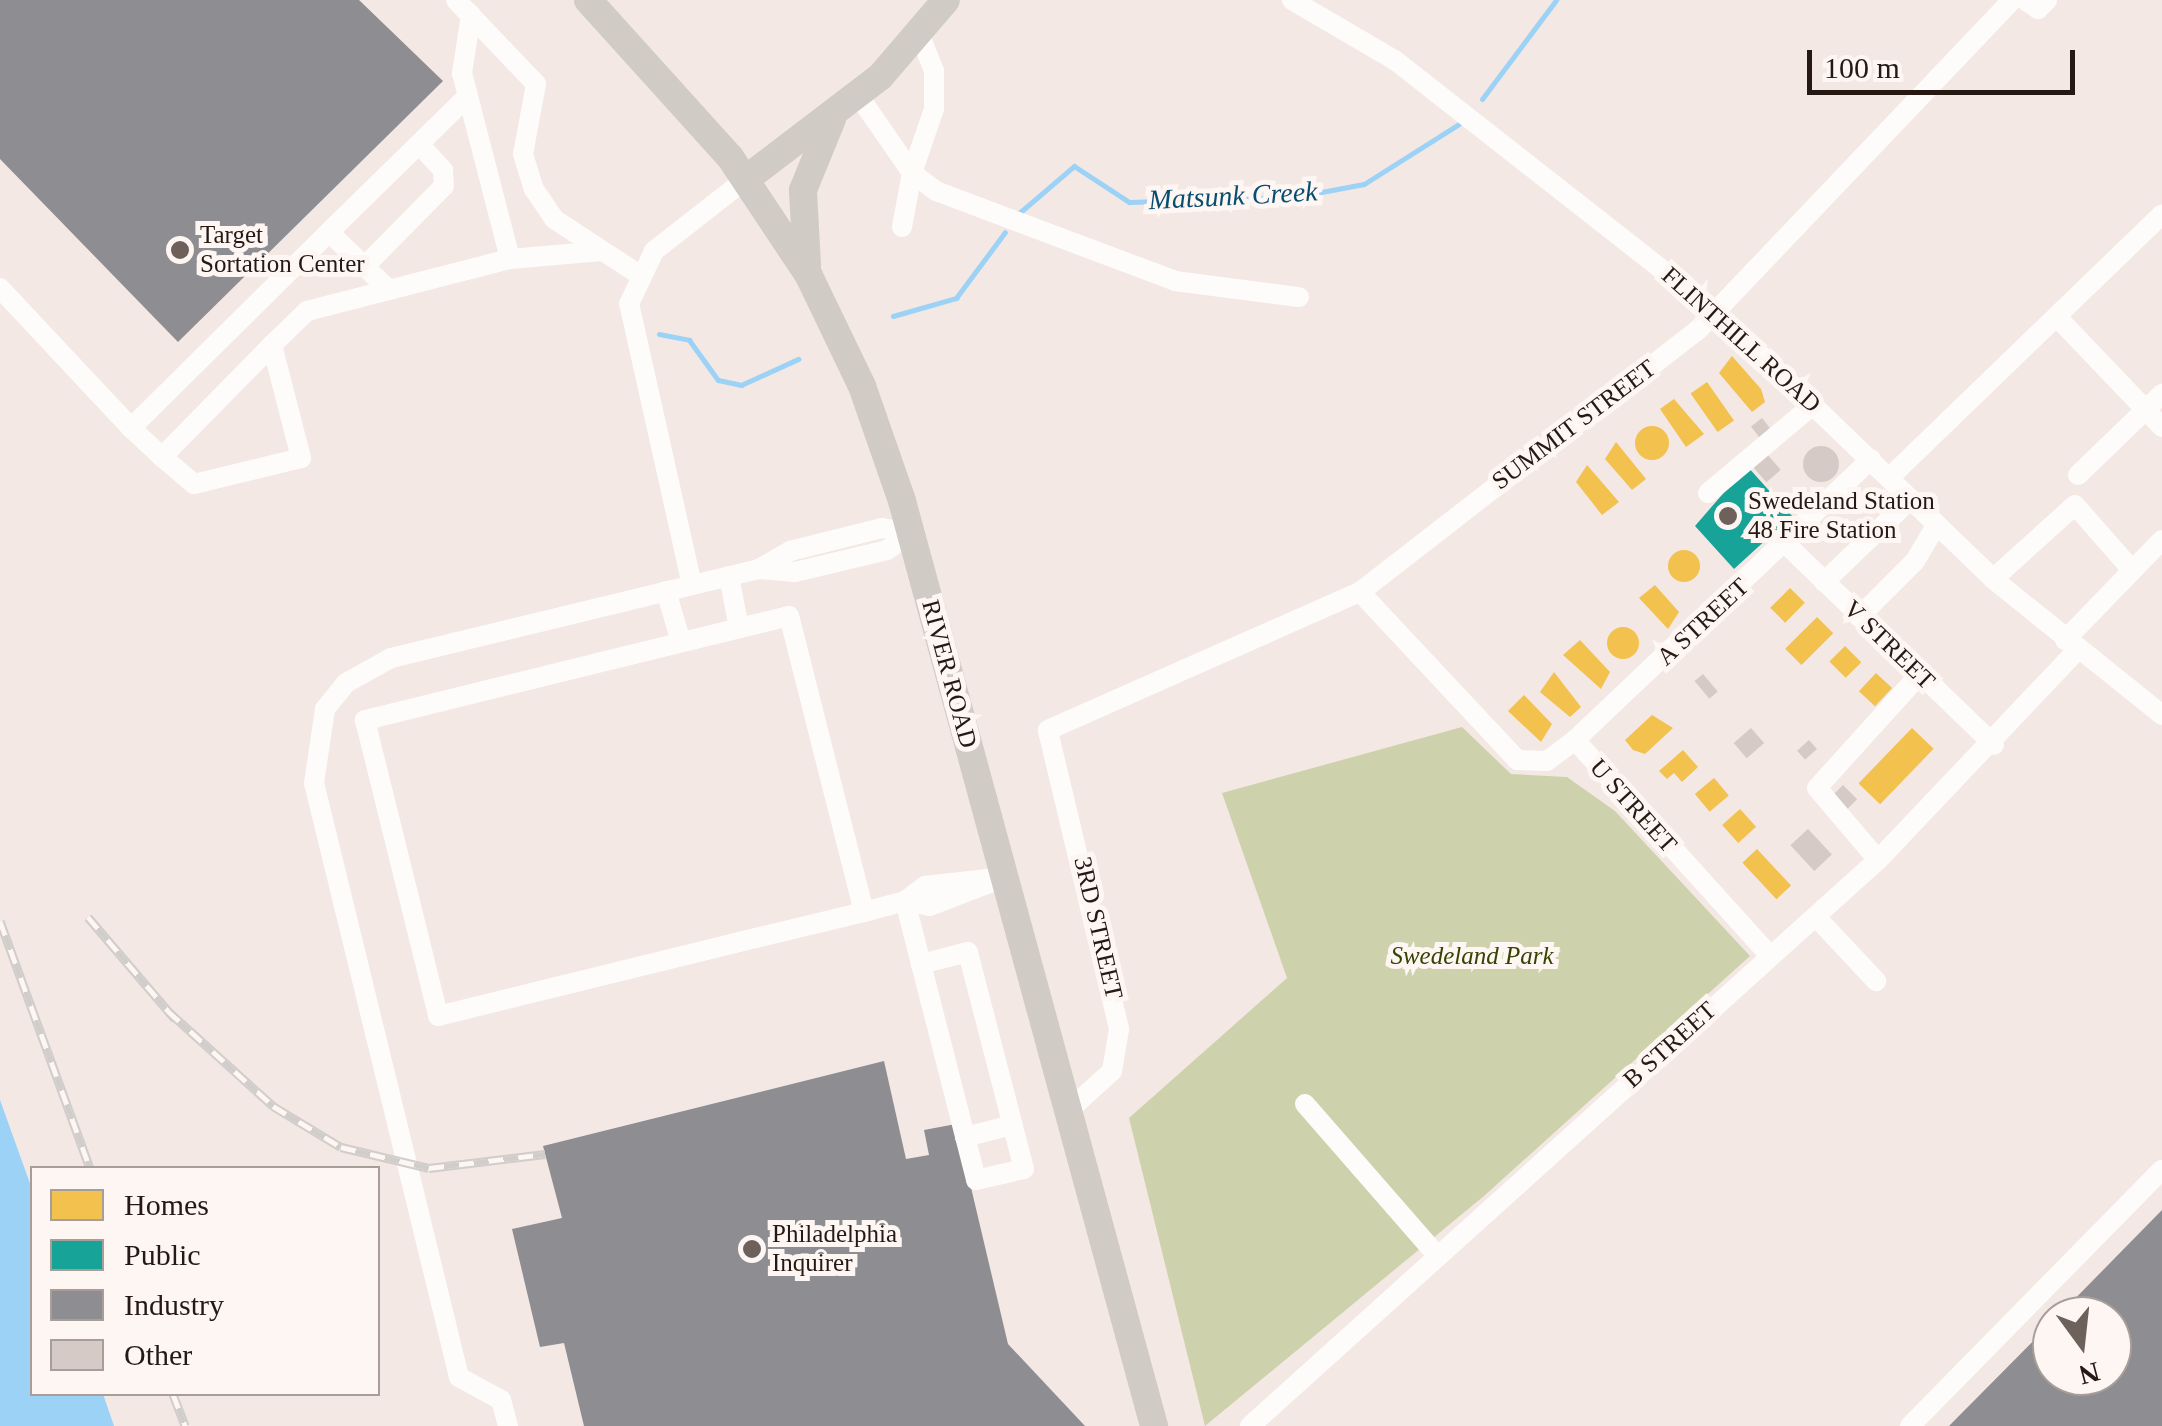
<!DOCTYPE html>
<html>
<head>
<meta charset="utf-8">
<style>
	body { margin:0 }
	#map { position:relative; width:2162px; height:1426px; overflow:hidden; background:#f3e8e3; font-family:Georgia,serif }
	div>[style] { position:absolute }
	[style*='--x'] { left:calc(var(--x)*1px); top:calc(var(--y)*1px); width:calc(var(--w)*1px); rotate:calc(var(--a)*1deg) }
	.green>* { inset:0; background:#ced2ac }
	.water>* { inset:0; background:#9bd2f5 }
	.homes>* { inset:0; background:#f2c14e; transform-origin:0 0 }
	.round { border-radius:50% }
	.public>* { inset:0; background:#17a398 }
	.industry>* { inset:0; background:#8d8d92 }
	.stream>* { height:5px; margin:-2.5px; padding:0 2.5px; transform-origin:2.5px; border-radius:2.5px; background:#9bd2f5 }
	.building>* { inset:0; background:#d6cac6; transform-origin:0 0 }
	.minor>* { height:20px; margin:-10px; padding:0 10px; transform-origin:10px; border-radius:10px; background:#fdfcfb }
	.major>* { height:28px; margin:-14px; padding:0 14px; transform-origin:14px; border-radius:14px; background:#d0cbc5 }
	.rail>* { height:9px; margin-top:-4.5px; transform-origin:0; background:repeating-linear-gradient(90deg,#fdf6f3 0 15px,#d0cdcb 0 30px); box-sizing:border-box; border-block:2px solid #d0cdcb }
	.dots>* { width:28px; height:28px; translate:-50% -50%; box-sizing:border-box; border:5px solid #fdf6f3; border-radius:50% }
	span { translate:-50% -50%; white-space:nowrap; text-align:center; line-height:1.15; -webkit-text-stroke:10px #fdf6f3; paint-order:stroke }
	.poi-label { font-size:25px; color:#261914 }
	.left { translate:0 -50%; text-align:left }
	.street-label { font-size:25px; color:#261914 }
	.park-label { font-size:25px; color:#374302; font-style:italic }
	.water-label { font-size:28px; color:#094d6f; font-style:italic }
	.legend { position:absolute; left:30px; top:1166px; width:350px; height:230px; box-sizing:border-box; background:#fdf6f3; border:2px solid #a79e9a; margin:0; padding:12px 18px; list-style:none; font-size:30px; color:#261914 }
	.legend li { display:flex; align-items:center; gap:20px; height:50px }
	.legend b { width:50px; border:2px solid #a79e9a }
	.north { position:absolute; left:2032px; top:1296px; width:100px; height:100px; box-sizing:border-box; background:#fdf6f3; border:2px solid #a79e9a; border-radius:50%; rotate:165deg; font-size:28px; font-weight:700; line-height:40px; text-align:center; color:#261914 }
	.north::after { content:''; display:block; margin:auto; width:35px; height:45px; background:#6e615c; clip-path:polygon(50% 0,100% 100%,50% 72%,0 100%) }
	.scale { position:absolute; left:1807px; top:50px; width:268px; height:45px; box-sizing:border-box; border:5px solid #261914; border-top:0; padding-left:12px; font-size:30px; line-height:35px; white-space:nowrap; color:#261914; -webkit-text-stroke:8px #fdf6f3; paint-order:stroke }
</style>
</head>
<body>
<div id="map">
	<div class="green">
		<div style="clip-path:polygon(1462px 727px,1511px 774px,1567px 777px,1615px 811px,1750px 956px,1484px 1196px,1205px 1426px,1129px 1118px,1287px 978px,1222px 793px)"></div>
	</div>
	<div class="water">
		<div style="clip-path:polygon(0 1100px,32px 1189px,32px 1394px,103px 1394px,114px 1426px,0 1426px)"></div>
	</div>
	<div class="homes">
		<div style="clip-path:polygon(1732px 356px,1761px 389px,1765px 402px,1752px 412px,1719px 373px)"></div>
		<div style="left:1707px;top:382px;width:47px;height:20px;rotate:55deg"></div>
		<div style="clip-path:polygon(1674px 399px,1704px 434px,1686px 447px,1660px 409px)"></div>
		<div class="round" style="left:1635px;top:426px;width:34px;height:34px"></div>
		<div style="clip-path:polygon(1616px 442px,1646px 479px,1632px 490px,1605px 459px)"></div>
		<div style="clip-path:polygon(1587px 465px,1619px 502px,1602px 515px,1576px 482px)"></div>
		<div class="round" style="left:1668px;top:550px;width:32px;height:32px"></div>
		<div style="clip-path:polygon(1655px 585px,1679px 612px,1668px 629px,1639px 598px)"></div>
		<div style="left:1790px;top:588px;width:21px;height:28px;rotate:45deg"></div>
		<div style="left:1817px;top:617px;width:23px;height:45px;rotate:45deg"></div>
		<div class="round" style="left:1607px;top:627px;width:32px;height:32px"></div>
		<div style="clip-path:polygon(1580px 640px,1610px 672px,1601px 689px,1563px 655px)"></div>
		<div style="left:1845px;top:646px;width:23px;height:22px;rotate:45deg"></div>
		<div style="clip-path:polygon(1554px 672px,1581px 707px,1570px 717px,1540px 692px)"></div>
		<div style="left:1876px;top:673px;width:22px;height:25px;rotate:43deg"></div>
		<div style="clip-path:polygon(1524px 695px,1552px 724px,1541px 742px,1508px 711px)"></div>
		<div style="clip-path:polygon(1652px 715px,1673px 728px,1645px 754px,1633px 750px,1625px 740px)"></div>
		<div style="left:1912px;top:728px;width:30px;height:77px;rotate:44deg"></div>
		<div style="clip-path:polygon(1683px 750px,1698px 767px,1682px 782px,1674px 773px,1667px 779px,1659px 771px)"></div>
		<div style="left:1714px;top:778px;width:23px;height:25px;rotate:50deg"></div>
		<div style="left:1740px;top:809px;width:24px;height:24px;rotate:48deg"></div>
		<div style="left:1757px;top:849px;width:50px;height:20px;rotate:47deg"></div>
	</div>
	<div class="public">
		<div style="clip-path:polygon(1747px 466px,1792px 516px,1734px 569px,1695px 526px)"></div>
	</div>
	<div class="industry">
		<div style="clip-path:polygon(0 0,359px 0,443px 81px,178px 342px,0 159px)"></div>
		<div style="clip-path:polygon(884px 1061px,906px 1159px,929px 1155px,924px 1130px,956px 1124px,1008px 1344px,1085px 1426px,584px 1426px,564px 1343px,540px 1347px,512px 1229px,562px 1218px,543px 1146px)"></div>
		<div style="clip-path:polygon(2162px 1210px,2162px 1426px,1949px 1426px,2052px 1322px,2052px 1376px,2112px 1376px,2112px 1316px,2058px 1316px)"></div>
	</div>
	<div class="stream">
		<div style="--x:1482;--y:99;--w:124;--a:-53.2"></div>
		<div style="--x:1018;--y:214;--w:74;--a:-40.6"></div>
		<div style="--x:1074;--y:166;--w:66;--a:33.2"></div>
		<div style="--x:1129;--y:202;--w:166;--a:-1.7"></div>
		<div style="--x:1295;--y:197;--w:70;--a:-10.7"></div>
		<div style="--x:1364;--y:184;--w:112;--a:-32.3"></div>
		<div style="--x:893;--y:316;--w:66;--a:-15.9"></div>
		<div style="--x:956;--y:298;--w:82;--a:-53.4"></div>
		<div style="--x:659;--y:334;--w:31;--a:11"></div>
		<div style="--x:689;--y:340;--w:49;--a:54.1"></div>
		<div style="--x:718;--y:380;--w:24;--a:12"></div>
		<div style="--x:741;--y:385;--w:63;--a:-24.5"></div>
	</div>
	<div class="building">
		<div style="left:1762px;top:418px;width:16px;height:14px;rotate:52deg"></div>
		<div class="round" style="left:1803px;top:446px;width:36px;height:36px"></div>
		<div style="left:1767px;top:454px;width:21px;height:19px;rotate:49deg"></div>
		<div style="left:1703px;top:674px;width:23px;height:11px;rotate:50deg"></div>
		<div style="left:1751px;top:728px;width:20px;height:23px;rotate:49deg"></div>
		<div style="left:1809px;top:740px;width:12px;height:16px;rotate:48deg"></div>
		<div style="left:1843px;top:785px;width:20px;height:17px;rotate:45deg"></div>
		<div style="left:1808px;top:829px;width:35px;height:24px;rotate:47deg"></div>
	</div>
	<div class="minor">
		<div style="--x:456;--y:0;--w:116;--a:46.4"></div>
		<div style="--x:536;--y:84;--w:71;--a:100.5"></div>
		<div style="--x:523;--y:154;--w:37;--a:73"></div>
		<div style="--x:534;--y:189;--w:36;--a:56"></div>
		<div style="--x:554;--y:219;--w:100;--a:33.2"></div>
		<div style="--x:1292;--y:0;--w:121;--a:30.4"></div>
		<div style="--x:1396;--y:61;--w:407;--a:38.1"></div>
		<div style="--x:1716;--y:312;--w:385;--a:43.9"></div>
		<div style="--x:1993;--y:579;--w:217;--a:38.8"></div>
		<div style="--x:2025;--y:0;--w:16;--a:35"></div>
		<div style="--x:2038;--y:9;--w:13;--a:-45"></div>
		<div style="--x:471;--y:15;--w:59;--a:98.8"></div>
		<div style="--x:462;--y:73;--w:192;--a:75.5"></div>
		<div style="--x:510;--y:259;--w:92;--a:-5"></div>
		<div style="--x:920;--y:36;--w:38;--a:68"></div>
		<div style="--x:934;--y:71;--w:38;--a:90"></div>
		<div style="--x:934;--y:109;--w:68;--a:109"></div>
		<div style="--x:912;--y:173;--w:30;--a:37"></div>
		<div style="--x:936;--y:191;--w:255;--a:20.6"></div>
		<div style="--x:1175;--y:281;--w:125;--a:7.4"></div>
		<div style="--x:858;--y:95;--w:95;--a:55.3"></div>
		<div style="--x:912;--y:173;--w:55;--a:100.5"></div>
		<div style="--x:365;--y:266;--w:112;--a:-45.4"></div>
		<div style="--x:444;--y:186;--w:16;--a:-94"></div>
		<div style="--x:443;--y:170;--w:35;--a:-133"></div>
		<div style="--x:0;--y:288;--w:192;--a:46.9"></div>
		<div style="--x:389;--y:290;--w:83;--a:-136"></div>
		<div style="--x:329;--y:232;--w:194;--a:-44.4"></div>
		<div style="--x:2057;--y:317;--w:152;--a:46.3"></div>
		<div style="--x:272;--y:345;--w:117;--a:75.6"></div>
		<div style="--x:301;--y:458;--w:110;--a:166.3"></div>
		<div style="--x:194;--y:484;--w:42;--a:-139.8"></div>
		<div style="--x:162;--y:457;--w:157;--a:-45.5"></div>
		<div style="--x:272;--y:345;--w:49;--a:-44.2"></div>
		<div style="--x:307;--y:311;--w:210;--a:-14.4"></div>
		<div style="--x:162;--y:457;--w:42;--a:-136.9"></div>
		<div style="--x:131;--y:428;--w:279;--a:-44.7"></div>
		<div style="--x:2078;--y:475;--w:117;--a:-44"></div>
		<div style="--x:1890;--y:477;--w:378;--a:-44"></div>
		<div style="--x:1708;--y:493;--w:137;--a:-40"></div>
		<div style="--x:1786;--y:544;--w:289;--a:44"></div>
		<div style="--x:759;--y:569;--w:36;--a:5"></div>
		<div style="--x:795;--y:572;--w:95;--a:-13.4"></div>
		<div style="--x:887;--y:550;--w:29;--a:-35"></div>
		<div style="--x:729;--y:576;--w:53;--a:79.1"></div>
		<div style="--x:1993;--y:579;--w:110;--a:-42.1"></div>
		<div style="--x:2075;--y:505;--w:86;--a:48.8"></div>
		<div style="--x:1824;--y:582;--w:120;--a:-43.7"></div>
		<div style="--x:692;--y:585;--w:288;--a:-102.6"></div>
		<div style="--x:629;--y:304;--w:59;--a:-64.7"></div>
		<div style="--x:654;--y:251;--w:117;--a:-38"></div>
		<div style="--x:666;--y:591;--w:53;--a:73.6"></div>
		<div style="--x:1360;--y:592;--w:230;--a:46.9"></div>
		<div style="--x:1517;--y:760;--w:30;--a:2"></div>
		<div style="--x:1547;--y:761;--w:35;--a:-37"></div>
		<div style="--x:1575;--y:740;--w:291;--a:47.9"></div>
		<div style="--x:1859;--y:617;--w:79;--a:-45"></div>
		<div style="--x:1915;--y:561;--w:43;--a:-59.3"></div>
		<div style="--x:2065;--y:640;--w:139;--a:-45.9"></div>
		<div style="--x:1575;--y:740;--w:408;--a:-43.5"></div>
		<div style="--x:1878;--y:860;--w:94;--a:-130.3"></div>
		<div style="--x:1817;--y:788;--w:152;--a:-47.9"></div>
		<div style="--x:905;--y:901;--w:288;--a:75.7"></div>
		<div style="--x:976;--y:1180;--w:49;--a:-12.9"></div>
		<div style="--x:1024;--y:1169;--w:224;--a:-104.5"></div>
		<div style="--x:968;--y:952;--w:49;--a:165.7"></div>
		<div style="--x:905;--y:901;--w:25;--a:-37"></div>
		<div style="--x:925;--y:886;--w:81;--a:-6.4"></div>
		<div style="--x:864;--y:912;--w:305;--a:-104.2"></div>
		<div style="--x:789;--y:616;--w:437;--a:166.2"></div>
		<div style="--x:365;--y:720;--w:305;--a:76.1"></div>
		<div style="--x:438;--y:1016;--w:327;--a:-13.8"></div>
		<div style="--x:756;--y:938;--w:111;--a:-13.5"></div>
		<div style="--x:864;--y:912;--w:42;--a:-15"></div>
		<div style="--x:905;--y:901;--w:25;--a:11"></div>
		<div style="--x:930;--y:906;--w:80;--a:-21.1"></div>
		<div style="--x:1816;--y:917;--w:88;--a:46.8"></div>
		<div style="--x:1305;--y:1104;--w:198;--a:48.9"></div>
		<div style="--x:1069;--y:1110;--w:58;--a:-42.2"></div>
		<div style="--x:1112;--y:1071;--w:43;--a:-80.5"></div>
		<div style="--x:1119;--y:1029;--w:307;--a:-103.4"></div>
		<div style="--x:1048;--y:730;--w:341;--a:-23.9"></div>
		<div style="--x:1360;--y:592;--w:426;--a:-37.8"></div>
		<div style="--x:1697;--y:331;--w:457;--a:-46.4"></div>
		<div style="--x:965;--y:1137;--w:49;--a:-14.3"></div>
		<div style="--x:508;--y:1426;--w:27;--a:-105"></div>
		<div style="--x:501;--y:1400;--w:48;--a:-151.3"></div>
		<div style="--x:459;--y:1377;--w:611;--a:-103.72"></div>
		<div style="--x:314;--y:783;--w:75;--a:-81.5"></div>
		<div style="--x:325;--y:709;--w:33;--a:-51"></div>
		<div style="--x:346;--y:683;--w:51;--a:-29.1"></div>
		<div style="--x:391;--y:658;--w:379;--a:-13.6"></div>
		<div style="--x:759;--y:569;--w:36;--a:-30"></div>
		<div style="--x:790;--y:551;--w:95;--a:-14"></div>
		<div style="--x:882;--y:528;--w:29;--a:10"></div>
		<div style="--x:1250;--y:1426;--w:845;--a:-42.03"></div>
		<div style="--x:1878;--y:860;--w:289;--a:-46.5"></div>
		<div style="--x:1910;--y:1426;--w:359;--a:-45.5"></div>
	</div>
	<div class="major">
		<div style="--x:588;--y:0;--w:212;--a:47.9"></div>
		<div style="--x:730;--y:157;--w:143;--a:56.4"></div>
		<div style="--x:809;--y:276;--w:122;--a:64.3"></div>
		<div style="--x:862;--y:386;--w:122;--a:70.8"></div>
		<div style="--x:902;--y:501;--w:959;--a:74.76"></div>
		<div style="--x:746;--y:179;--w:168;--a:-37.3"></div>
		<div style="--x:880;--y:77;--w:101;--a:-49.4"></div>
		<div style="--x:807;--y:265;--w:75;--a:-93.1"></div>
		<div style="--x:803;--y:190;--w:77;--a:-67.8"></div>
	</div>
	<div class="rail">
		<div style="--x:88;--y:917;--w:134;--a:49.5"></div>
		<div style="--x:0;--y:921;--w:263;--a:70"></div>
		<div style="--x:168;--y:1011;--w:142;--a:42.1"></div>
		<div style="--x:273;--y:1106;--w:79;--a:31.1"></div>
		<div style="--x:341;--y:1147;--w:90;--a:13.4"></div>
		<div style="--x:429;--y:1168;--w:117;--a:-6.9"></div>
		<div style="--x:173;--y:1394;--w:34;--a:69"></div>
	</div>
	<div class="dots">
		<div style="left:180px;top:250px;background:#6e615c"></div>
		<div style="left:1728px;top:516px;background:#6e615c"></div>
		<div style="left:752px;top:1249px;background:#6e615c"></div>
	</div>
	<div class="poi-label">
		<span class="left" style="left:200px;top:250px">Target<br>Sortation Center</span>
		<span class="left" style="left:1748px;top:516px">Swedeland Station<br>48 Fire Station</span>
		<span class="left" style="left:772px;top:1249px">Philadelphia<br>Inquirer</span>
	</div>
	<div class="street-label">
		<span style="left:1741px;top:340px;rotate:42deg">FLINTHILL ROAD</span>
		<span style="left:1574px;top:425px;rotate:-37deg">SUMMIT STREET</span>
		<span style="left:1703px;top:622px;rotate:-43deg">A STREET</span>
		<span style="left:1889px;top:645px;rotate:44deg">V STREET</span>
		<span style="left:949px;top:674px;rotate:75deg">RIVER ROAD</span>
		<span style="left:1633px;top:806px;rotate:48deg">U STREET</span>
		<span style="left:1098px;top:928px;rotate:77deg">3RD STREET</span>
		<span style="left:1670px;top:1045px;rotate:-42deg">B STREET</span>
	</div>
	<div class="park-label">
		<span style="left:1472px;top:956px">Swedeland Park</span>
	</div>
	<div class="water-label">
		<span style="left:1233px;top:196px;rotate:-3deg">Matsunk Creek</span>
	</div>
	<ul class="legend">
	<li><b style="height:28px;background:#f2c14e"></b>Homes</li>
	<li><b style="height:28px;background:#17a398"></b>Public</li>
	<li><b style="height:28px;background:#8d8d92"></b>Industry</li>
	<li><b style="height:28px;background:#d6cac6"></b>Other</li>
	</ul>
	<div class="north">N</div>
	<div class="scale">100 m</div>
</div>
</body>
</html>
